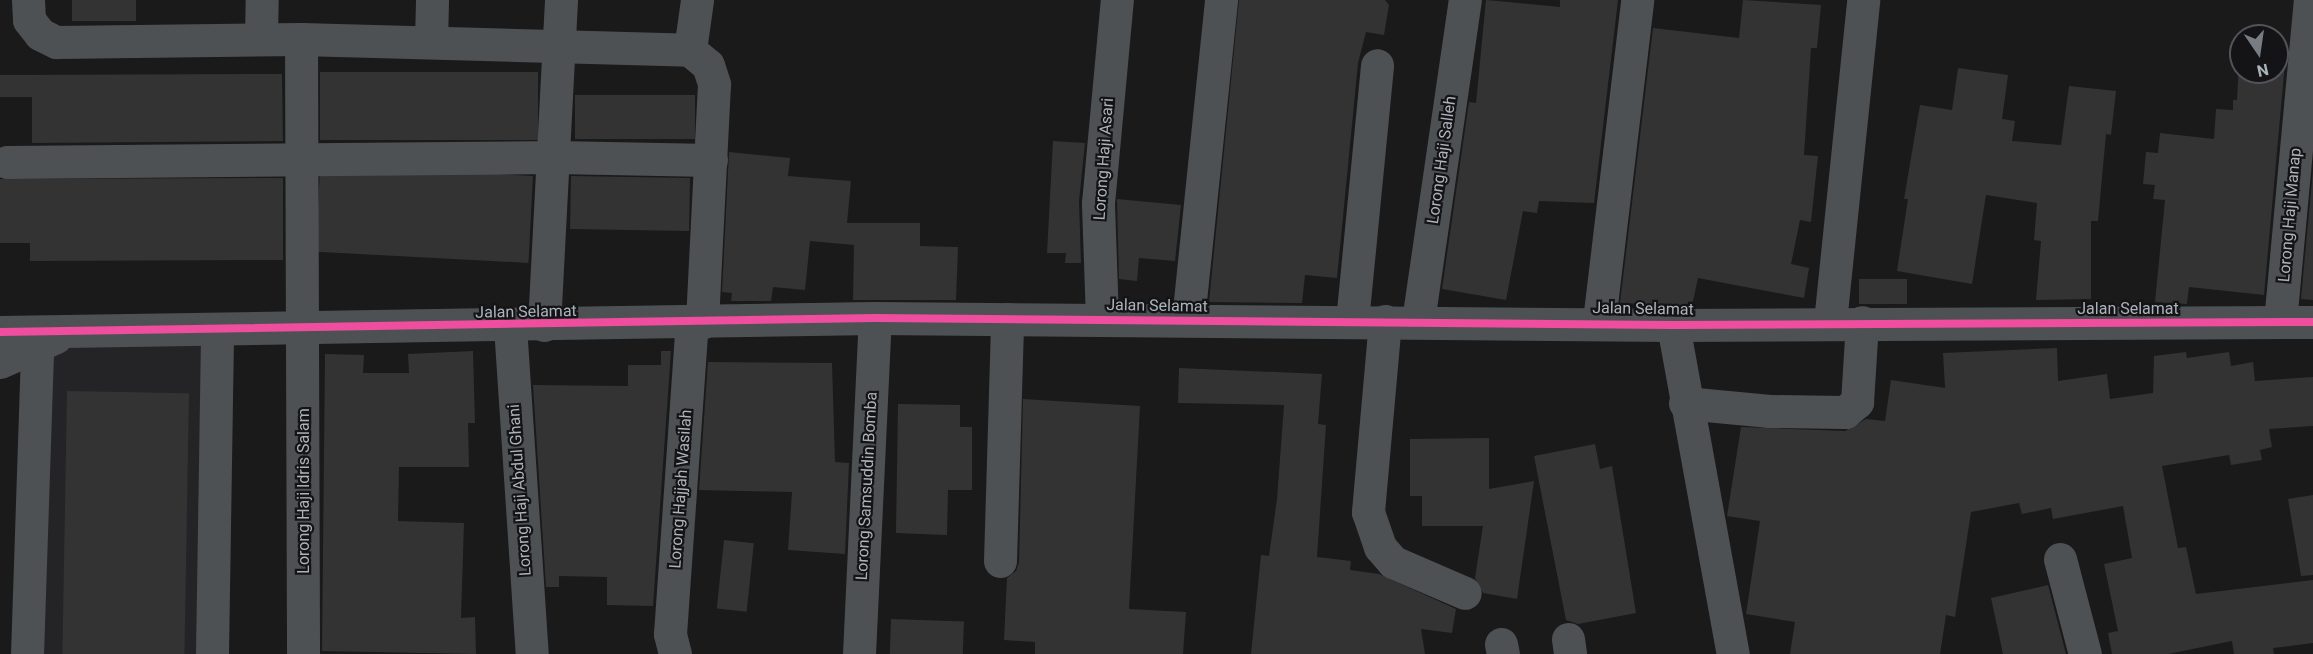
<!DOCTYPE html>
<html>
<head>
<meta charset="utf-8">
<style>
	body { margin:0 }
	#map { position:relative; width:2313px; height:654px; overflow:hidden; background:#1a1a1a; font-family:Roboto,sans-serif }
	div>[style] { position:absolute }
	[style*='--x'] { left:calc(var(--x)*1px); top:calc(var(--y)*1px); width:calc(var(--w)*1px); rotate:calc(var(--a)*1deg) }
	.built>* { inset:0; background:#242426 }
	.building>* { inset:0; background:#333334; transform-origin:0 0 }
	.minor>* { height:33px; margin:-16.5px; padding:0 16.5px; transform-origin:16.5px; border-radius:16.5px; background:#4e5153 }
	.cycleway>* { height:8px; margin:-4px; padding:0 4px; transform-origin:4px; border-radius:4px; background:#ef4d9e }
	span { translate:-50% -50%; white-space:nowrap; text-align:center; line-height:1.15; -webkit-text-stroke:4.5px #141416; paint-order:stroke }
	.street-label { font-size:16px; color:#abb3bb }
	.north { position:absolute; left:2229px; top:24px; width:60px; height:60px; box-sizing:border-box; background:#141416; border:2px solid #505458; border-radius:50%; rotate:167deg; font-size:16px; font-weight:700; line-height:24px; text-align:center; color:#abb3bb }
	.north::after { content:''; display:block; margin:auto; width:21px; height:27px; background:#787d83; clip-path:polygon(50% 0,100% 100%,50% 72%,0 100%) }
</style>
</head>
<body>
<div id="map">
	<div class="built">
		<div style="clip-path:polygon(210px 341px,205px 654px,37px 654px,45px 351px,62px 343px)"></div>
	</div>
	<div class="building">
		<div style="left:72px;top:0;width:64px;height:21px"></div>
		<div style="clip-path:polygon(1239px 0,1385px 0,1389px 5px,1384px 35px,1366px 32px,1358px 63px,1337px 278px,1305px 275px,1302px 303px,1209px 302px)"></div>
		<div style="clip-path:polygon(1486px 0,1560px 7px,1560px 0,1618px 0,1594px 203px,1539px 201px,1537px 213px,1523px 211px,1506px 300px,1442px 289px,1469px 102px,1476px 103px)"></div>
		<div style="clip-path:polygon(1743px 0,1821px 5px,1817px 48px,1811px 48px,1804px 155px,1818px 156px,1811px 222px,1800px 220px,1791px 264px,1809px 268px,1804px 298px,1698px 278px,1692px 306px,1620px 303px,1653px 28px,1739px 38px)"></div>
		<div style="clip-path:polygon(2239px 61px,2241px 72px,2277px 72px,2277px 63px,2285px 63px,2264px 295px,2189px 287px,2187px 304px,2155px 302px,2165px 200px,2153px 199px,2155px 185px,2143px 184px,2146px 152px,2158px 153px,2160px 133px,2214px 139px,2216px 109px,2233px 110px,2233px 100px,2237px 100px)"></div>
		<div style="clip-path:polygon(1958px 68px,2008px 75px,2002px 119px,2015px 121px,2012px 141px,2061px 145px,2069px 86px,2116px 91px,2111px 135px,2106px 134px,2098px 221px,2091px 221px,2091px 299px,2036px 300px,2041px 241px,2034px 240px,2037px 203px,1986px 195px,1972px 284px,1897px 271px,1908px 199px,1904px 199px,1920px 105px,1952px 110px)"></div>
		<div style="left:320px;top:72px;width:218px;height:68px"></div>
		<div style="clip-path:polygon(272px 74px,282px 74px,283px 141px,32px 143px,32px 97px,0 97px,0 75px)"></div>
		<div style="left:575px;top:95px;width:120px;height:44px"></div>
		<div style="clip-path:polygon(1053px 141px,1085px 143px,1079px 201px,1081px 263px,1065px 263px,1066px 253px,1047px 253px)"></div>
		<div style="clip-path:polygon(729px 152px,790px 158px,788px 176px,851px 181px,847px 223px,920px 223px,920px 246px,958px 247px,956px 300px,853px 300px,854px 245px,810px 241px,805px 290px,773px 287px,771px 301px,731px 301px,732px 293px,722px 292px)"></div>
		<div style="clip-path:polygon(2313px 170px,2313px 300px,2301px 299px)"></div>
		<div style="left:533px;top:176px;width:87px;height:213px;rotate:93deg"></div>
		<div style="left:571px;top:176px;width:119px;height:53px;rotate:1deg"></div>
		<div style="clip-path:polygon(283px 178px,283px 260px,30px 261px,30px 243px,0 243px,0 179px)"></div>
		<div style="clip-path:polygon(1117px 199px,1181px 205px,1175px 261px,1139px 258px,1137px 281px,1119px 279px)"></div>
		<div style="left:1859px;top:279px;width:48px;height:25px"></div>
		<div style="clip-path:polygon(2057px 348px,2058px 381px,2107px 374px,2110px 399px,2153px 393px,2154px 356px,2186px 352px,2187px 358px,2229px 352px,2231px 366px,2253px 362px,2255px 381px,2313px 377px,2313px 426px,2269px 429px,2272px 447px,2260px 450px,2262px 460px,2231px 465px,2229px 455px,2162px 466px,2178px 548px,2186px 547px,2196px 594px,2313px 580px,2313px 643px,2273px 648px,2274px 654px,2234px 654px,2232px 641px,2168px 654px,2112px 654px,2108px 633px,2118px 631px,2104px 564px,2132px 558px,2123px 506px,2053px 519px,2051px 508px,2022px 514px,2019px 503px,1971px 512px,1955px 617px,1946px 615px,1940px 654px,1790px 654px,1795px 622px,1746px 614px,1760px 521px,1727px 516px,1741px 427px,1845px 431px,1866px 419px,1885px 421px,1891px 380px,1945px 388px,1943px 353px)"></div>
		<div style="clip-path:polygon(473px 351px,475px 423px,468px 423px,469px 467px,399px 467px,398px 521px,464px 523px,461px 618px,475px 617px,476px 654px,322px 651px,325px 354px,364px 355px,363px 373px,409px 373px,408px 354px)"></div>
		<div style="clip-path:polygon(661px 351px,671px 351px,653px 606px,607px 605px,607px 577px,559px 576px,559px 587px,546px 587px,533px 385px,628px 386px,628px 365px,661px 365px)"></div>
		<div style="clip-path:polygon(708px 362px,832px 363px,835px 462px,849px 463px,845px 554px,788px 550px,792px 492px,699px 490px)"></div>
		<div style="clip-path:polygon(1179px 368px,1322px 374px,1318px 424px,1326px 425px,1317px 557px,1351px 561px,1350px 570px,1379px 574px,1456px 609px,1452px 633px,1421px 629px,1425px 654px,1251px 654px,1261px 555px,1269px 556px,1277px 499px,1284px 405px,1178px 403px)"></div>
		<div style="left:67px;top:391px;width:122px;height:263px;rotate:1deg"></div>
		<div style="clip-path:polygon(1023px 399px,1140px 406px,1129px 609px,1186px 612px,1183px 654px,1035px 654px,1035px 642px,1004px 640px,1007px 578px,1016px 571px,1019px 562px)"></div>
		<div style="clip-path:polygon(898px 404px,960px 405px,960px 427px,972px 427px,972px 490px,948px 490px,947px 535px,896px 533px)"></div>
		<div style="clip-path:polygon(1489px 438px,1489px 489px,1534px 481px,1517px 599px,1483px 593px,1475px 578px,1483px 526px,1422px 526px,1422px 496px,1410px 496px,1410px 439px)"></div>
		<div style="clip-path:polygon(1595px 444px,1600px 469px,1612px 466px,1636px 613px,1578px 624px,1566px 620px,1534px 456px)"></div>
		<div style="clip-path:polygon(2313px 495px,2313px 575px,2301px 576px,2288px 499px)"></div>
		<div style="left:724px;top:540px;width:30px;height:69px;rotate:6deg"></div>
		<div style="clip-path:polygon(2048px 585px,2066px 654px,2003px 654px,1991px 598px)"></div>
		<div style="left:891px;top:619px;width:73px;height:35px;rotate:2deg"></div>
	</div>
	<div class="minor">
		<div style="--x:28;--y:0;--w:20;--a:87"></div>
		<div style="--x:29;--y:20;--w:18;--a:52"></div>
		<div style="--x:40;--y:34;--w:18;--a:27"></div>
		<div style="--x:56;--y:42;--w:245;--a:-0.7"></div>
		<div style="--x:301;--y:39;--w:389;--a:1.6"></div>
		<div style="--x:690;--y:50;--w:50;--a:-82"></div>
		<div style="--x:261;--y:39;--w:39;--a:-89"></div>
		<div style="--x:301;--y:39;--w:615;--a:89.81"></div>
		<div style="--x:431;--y:42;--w:42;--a:-88.6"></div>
		<div style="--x:690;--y:50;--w:23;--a:40"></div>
		<div style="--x:708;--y:65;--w:20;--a:72"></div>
		<div style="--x:714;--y:84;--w:239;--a:92.9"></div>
		<div style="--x:7;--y:162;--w:548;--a:-0.52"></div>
		<div style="--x:555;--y:157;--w:156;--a:1.1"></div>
		<div style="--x:1102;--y:319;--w:116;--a:-92"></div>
		<div style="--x:1098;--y:203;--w:204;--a:-84.7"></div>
		<div style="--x:1188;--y:320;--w:322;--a:-84.1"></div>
		<div style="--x:1352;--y:321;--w:257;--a:-84.4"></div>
		<div style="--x:1385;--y:321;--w:192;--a:95.1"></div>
		<div style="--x:1368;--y:512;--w:37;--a:71"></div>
		<div style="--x:1380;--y:547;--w:20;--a:49"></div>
		<div style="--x:1393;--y:562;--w:78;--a:23.3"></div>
		<div style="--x:1418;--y:321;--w:324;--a:-81.7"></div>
		<div style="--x:1599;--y:321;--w:323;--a:-83.2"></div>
		<div style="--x:1830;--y:322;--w:324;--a:-84.1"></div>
		<div style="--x:2280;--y:322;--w:323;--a:-84.7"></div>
		<div style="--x:544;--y:325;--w:325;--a:-87"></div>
		<div style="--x:1673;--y:325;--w:334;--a:79.7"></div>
		<div style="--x:510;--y:326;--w:329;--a:86.2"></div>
		<div style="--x:0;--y:332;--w:875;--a:-0.92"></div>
		<div style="--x:875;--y:318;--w:798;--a:0.5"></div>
		<div style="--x:1673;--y:325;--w:640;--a:-0.27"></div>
		<div style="--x:0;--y:362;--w:61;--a:-24.1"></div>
		<div style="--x:1685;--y:403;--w:85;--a:5.4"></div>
		<div style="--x:1770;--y:411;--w:75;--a:0.8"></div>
		<div style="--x:1845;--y:412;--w:16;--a:-40"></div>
		<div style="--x:1857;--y:402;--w:80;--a:-86.4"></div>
		<div style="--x:2060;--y:559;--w:98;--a:75.3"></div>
		<div style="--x:1000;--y:561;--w:242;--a:-88.3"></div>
		<div style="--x:1568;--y:639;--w:15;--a:82"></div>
		<div style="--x:1501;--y:644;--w:10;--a:79"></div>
		<div style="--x:27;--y:654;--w:309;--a:-88.1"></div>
		<div style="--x:212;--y:654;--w:324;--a:-89.1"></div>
		<div style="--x:675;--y:654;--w:21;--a:-104"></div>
		<div style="--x:670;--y:634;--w:312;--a:-86"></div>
		<div style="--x:859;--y:654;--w:336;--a:-87.3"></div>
	</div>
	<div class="cycleway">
		<div style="--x:0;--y:332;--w:875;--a:-0.92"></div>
		<div style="--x:875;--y:318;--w:798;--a:0.5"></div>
		<div style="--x:1673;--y:325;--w:640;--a:-0.27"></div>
	</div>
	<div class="street-label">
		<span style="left:1104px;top:159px;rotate:-86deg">Lorong Haji Asari</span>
		<span style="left:1442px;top:160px;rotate:-82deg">Lorong Haji Salleh</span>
		<span style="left:2290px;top:215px;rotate:-85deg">Lorong Haji Manap</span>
		<span style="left:1157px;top:306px;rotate:1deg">Jalan Selamat</span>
		<span style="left:1643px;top:309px;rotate:1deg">Jalan Selamat</span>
		<span style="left:2128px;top:309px">Jalan Selamat</span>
		<span style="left:526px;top:312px;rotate:-1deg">Jalan Selamat</span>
		<span style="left:867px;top:486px;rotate:-87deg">Lorong Samsuddin Bomba</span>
		<span style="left:681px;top:489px;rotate:-86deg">Lorong Hajjah Wasilah</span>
		<span style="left:520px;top:490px;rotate:-94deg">Lorong Haji Abdul Ghani</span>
		<span style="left:304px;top:491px;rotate:-90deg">Lorong Haji Idris Salam</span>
	</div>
	<div class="north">N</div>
</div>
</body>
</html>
